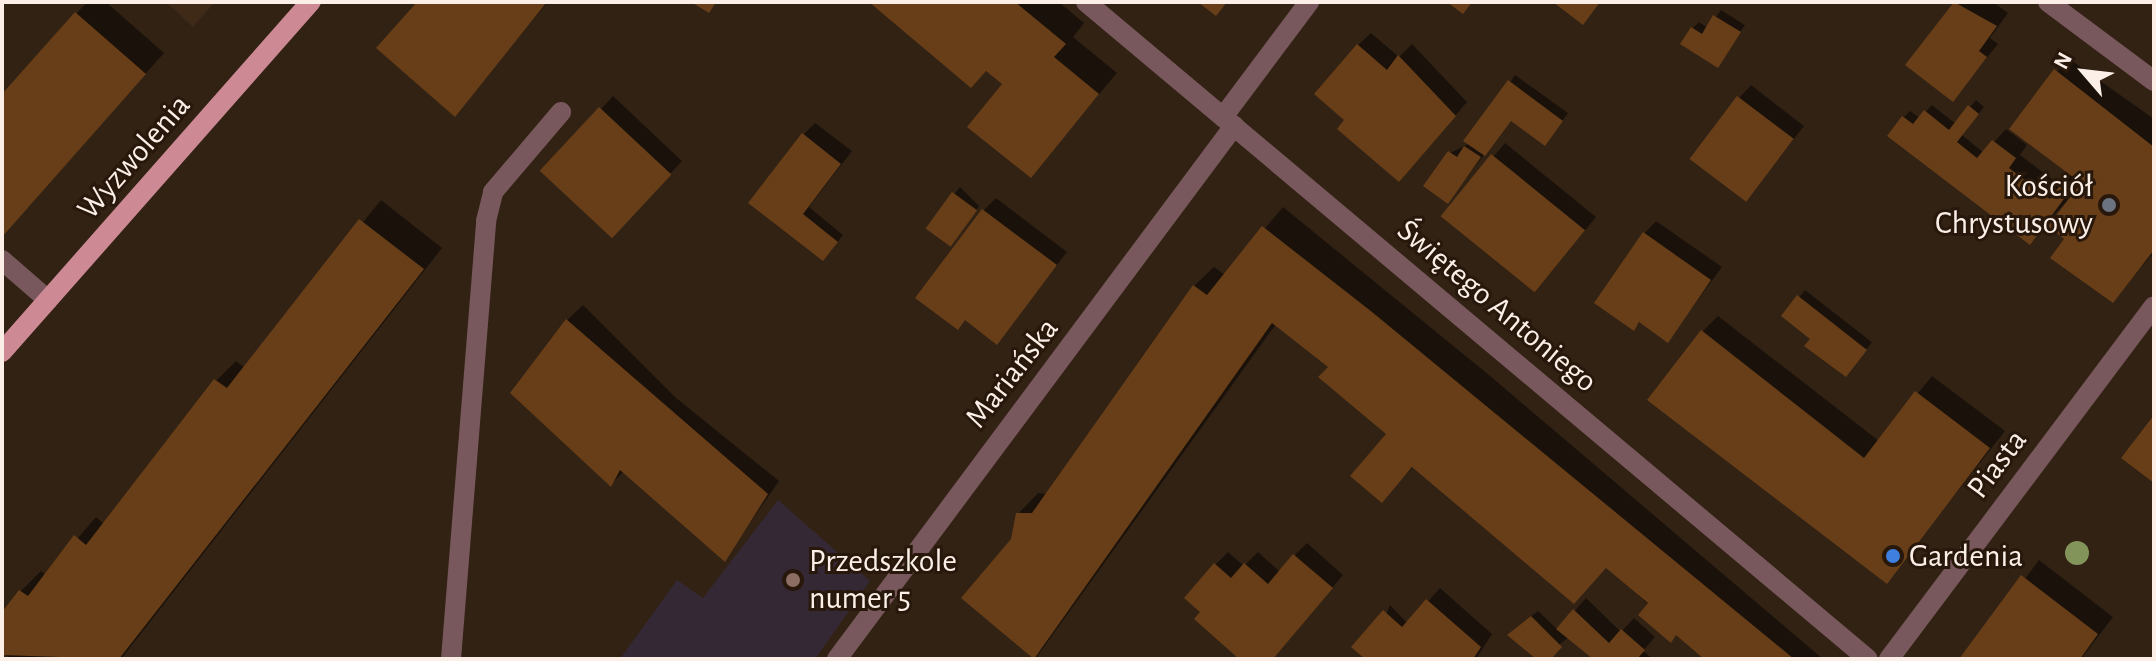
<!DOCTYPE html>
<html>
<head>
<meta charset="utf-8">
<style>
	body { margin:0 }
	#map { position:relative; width:2156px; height:661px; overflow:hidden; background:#322214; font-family:"Alegreya Sans",sans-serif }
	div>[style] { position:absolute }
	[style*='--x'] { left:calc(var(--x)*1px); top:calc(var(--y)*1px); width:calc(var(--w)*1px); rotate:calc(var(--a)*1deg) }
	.built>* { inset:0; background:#3f2917 }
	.education>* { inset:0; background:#352835 }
	.shadow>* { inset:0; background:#0007; transform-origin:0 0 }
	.building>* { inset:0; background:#683e18; transform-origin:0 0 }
	.minor>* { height:20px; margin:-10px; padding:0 10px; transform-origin:10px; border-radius:10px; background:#79585d }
	.major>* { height:20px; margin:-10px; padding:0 10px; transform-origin:10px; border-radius:10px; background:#cd8a94 }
	.trees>* { width:24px; height:24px; margin:-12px; border-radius:50%; background:#83945a }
	.dots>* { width:22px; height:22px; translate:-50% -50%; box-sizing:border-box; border:4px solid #28180b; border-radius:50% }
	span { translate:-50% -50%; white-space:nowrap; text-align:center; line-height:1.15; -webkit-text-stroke:6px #28180b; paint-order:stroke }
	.street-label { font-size:32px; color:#fbefe7 }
	.poi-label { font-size:32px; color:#fbefe7 }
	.right { translate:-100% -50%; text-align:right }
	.left { translate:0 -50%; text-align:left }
	.frame { position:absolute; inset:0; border:4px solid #fbefe7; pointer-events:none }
	.north { position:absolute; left:2044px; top:32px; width:80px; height:80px; -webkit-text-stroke:6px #28180b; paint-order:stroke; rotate:298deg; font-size:22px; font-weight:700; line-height:32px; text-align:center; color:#fbefe7 }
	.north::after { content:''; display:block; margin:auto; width:28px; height:36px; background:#fbefe7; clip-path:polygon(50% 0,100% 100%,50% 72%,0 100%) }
</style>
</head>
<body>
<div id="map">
	<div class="built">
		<div style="clip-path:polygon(166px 2px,215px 2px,193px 27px)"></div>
	</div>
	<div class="education">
		<div style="clip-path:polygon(778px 500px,870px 581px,815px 659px,620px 659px,677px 580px,703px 598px)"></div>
	</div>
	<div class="shadow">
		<div style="clip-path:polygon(87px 2px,106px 2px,164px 53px,2px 234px,2px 97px)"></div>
		<div style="clip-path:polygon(419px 2px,548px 2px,455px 114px)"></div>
		<div style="clip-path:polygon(872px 2px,1059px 2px,1084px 23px,1073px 37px,1117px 73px,1030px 176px,1005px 83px)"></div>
		<div style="clip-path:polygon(1956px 2px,1993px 2px,2008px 13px,1990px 38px,1998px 44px,1953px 99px,1908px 65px)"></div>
		<div style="clip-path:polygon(1721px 10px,1745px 25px,1718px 65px,1693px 28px,1699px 22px,1708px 28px)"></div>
		<div style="clip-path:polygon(1371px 33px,1399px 57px,1412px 44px,1467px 102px,1411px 167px,1347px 120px,1358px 45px)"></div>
		<div style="clip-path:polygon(2068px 58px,2154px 119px,2154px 252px,2113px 301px,2067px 238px,2089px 176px,2030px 242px,1904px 117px,1910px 111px,1920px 118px,1932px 105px,1956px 124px,1976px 100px,1984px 107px,1962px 135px,1984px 153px,2006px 129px,2027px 145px,2020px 155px,2061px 186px,2072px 174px,2012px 129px)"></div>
		<div style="clip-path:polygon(1515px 75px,1568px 113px,1551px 137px,1512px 119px,1448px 201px,1450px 153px,1470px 143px)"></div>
		<div style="clip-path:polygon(1751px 85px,1804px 126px,1747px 199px,1739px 98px)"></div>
		<div style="clip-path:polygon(613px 96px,682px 161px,625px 223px,601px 109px)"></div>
		<div style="clip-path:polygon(815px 123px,852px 151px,809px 207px,843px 235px,830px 252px,789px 232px,803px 135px)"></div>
		<div style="clip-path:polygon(1505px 143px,1596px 217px,1547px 277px,1444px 216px)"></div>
		<div style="clip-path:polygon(960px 187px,979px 206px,956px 238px,928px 228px)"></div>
		<div style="clip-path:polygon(996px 198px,1067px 252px,997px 342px,984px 210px)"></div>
		<div style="clip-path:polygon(381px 200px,442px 248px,121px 659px,11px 659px,2px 652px,2px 615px,21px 591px,41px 571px,46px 575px,96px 517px,104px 524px,216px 381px,236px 361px,245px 368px)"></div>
		<div style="clip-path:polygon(1283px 207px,1489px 375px,1823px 659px,1707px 659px,1607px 566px,1414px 466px,1382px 500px,1389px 433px,1331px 367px,1276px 324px,1036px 658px,964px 598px,1013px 540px,1018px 514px,1038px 493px,1048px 494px,1194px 286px,1214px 267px,1225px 275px)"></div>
		<div style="clip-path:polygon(1656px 221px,1722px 267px,1668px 340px,1641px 321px,1634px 328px,1644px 234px)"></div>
		<div style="left:1805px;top:290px;width:85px;height:33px;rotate:38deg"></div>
		<div style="clip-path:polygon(583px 305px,675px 397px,779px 481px,725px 559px,624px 471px,611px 484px,567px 320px)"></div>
		<div style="clip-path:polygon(1718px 316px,1879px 441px,1932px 376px,2005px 431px,1887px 581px,1702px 332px)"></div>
		<div style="clip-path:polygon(1307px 543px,1343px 575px,1273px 659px,1242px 659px,1202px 611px,1215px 565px,1228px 552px,1244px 566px,1258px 552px,1279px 571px)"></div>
		<div style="clip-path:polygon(2039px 560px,2113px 617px,2081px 659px,1966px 659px)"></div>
		<div style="clip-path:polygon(1440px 588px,1492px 634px,1476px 659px,1368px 659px,1390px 605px,1408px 624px)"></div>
		<div style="clip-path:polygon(1586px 598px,1621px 632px,1634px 618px,1655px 637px,1643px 651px,1653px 659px,1596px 659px,1569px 637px,1540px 659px,1516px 628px,1538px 611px,1558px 630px)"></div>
	</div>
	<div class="building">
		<div style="clip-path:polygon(417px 2px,547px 2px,455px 117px,376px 48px)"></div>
		<div style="clip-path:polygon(691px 2px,716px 2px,709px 13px)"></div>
		<div style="clip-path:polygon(869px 2px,1015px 2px,1066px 44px,1054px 57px,1099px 94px,1031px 178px,967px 127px,1002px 84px,986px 71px,971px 88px)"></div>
		<div style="clip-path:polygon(1198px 2px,1227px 2px,1216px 16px)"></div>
		<div style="clip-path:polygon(1447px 2px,1472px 2px,1463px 14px)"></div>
		<div style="clip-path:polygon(1553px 2px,1600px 2px,1583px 25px)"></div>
		<div style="clip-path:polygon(1954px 2px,1997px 26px,1979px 51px,1987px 57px,1953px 102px,1905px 65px)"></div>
		<div style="clip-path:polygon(75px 12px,146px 74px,2px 237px,2px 94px)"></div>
		<div style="clip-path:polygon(1713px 15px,1741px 32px,1718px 68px,1680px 44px,1691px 27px,1702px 34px)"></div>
		<div style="clip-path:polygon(1357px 44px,1387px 70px,1398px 55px,1456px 116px,1399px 182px,1337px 129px,1344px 120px,1314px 94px)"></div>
		<div style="clip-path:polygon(2054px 69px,2154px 147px,2154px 250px,2113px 303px,2050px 258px,2064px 239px,2048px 226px,2081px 183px,2009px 129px)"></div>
		<div style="clip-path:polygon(1508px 80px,1563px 121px,1545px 146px,1511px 121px,1485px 156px,1463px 141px)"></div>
		<div style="left:1737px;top:96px;width:71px;height:79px;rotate:37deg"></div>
		<div style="clip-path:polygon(1968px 105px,1979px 114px,1957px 142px,1977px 158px,1992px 140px,2016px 158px,2009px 168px,2050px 199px,2063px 181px,2072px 188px,2030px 245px,1887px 136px,1902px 116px,1913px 124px,1924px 110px,1949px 130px)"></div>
		<div style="left:599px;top:107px;width:99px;height:87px;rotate:43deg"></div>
		<div style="clip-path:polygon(802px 133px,841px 164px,803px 214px,838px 242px,823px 261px,748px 203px)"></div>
		<div style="clip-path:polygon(1464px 146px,1481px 157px,1448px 204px,1423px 186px,1448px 151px,1457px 157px)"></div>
		<div style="left:1491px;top:154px;width:121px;height:80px;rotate:39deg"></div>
		<div style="left:952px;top:192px;width:31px;height:45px;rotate:36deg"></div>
		<div style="clip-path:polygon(982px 209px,1057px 265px,997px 345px,965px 320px,958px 330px,915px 298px)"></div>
		<div style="clip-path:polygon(359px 219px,424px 269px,119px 659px,2px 655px,2px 612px,19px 590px,28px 596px,74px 535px,86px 545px,214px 379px,227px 388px)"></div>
		<div style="clip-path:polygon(1262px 226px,1372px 312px,1794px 659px,1704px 659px,1676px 635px,1671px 643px,1638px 615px,1648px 603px,1606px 568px,1574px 604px,1412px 467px,1382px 503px,1350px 476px,1386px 434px,1318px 377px,1328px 367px,1272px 323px,1034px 659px,961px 598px,1011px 539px,1016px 513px,1032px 513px,1193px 285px,1207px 295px)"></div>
		<div style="clip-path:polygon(1643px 232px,1711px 280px,1668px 343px,1639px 322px,1634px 331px,1594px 303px)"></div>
		<div style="clip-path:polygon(1797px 295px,1867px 350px,1846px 377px,1804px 346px,1810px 339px,1781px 316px)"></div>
		<div style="clip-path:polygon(566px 319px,768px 494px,725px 562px,620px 470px,611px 487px,510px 393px)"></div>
		<div style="clip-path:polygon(1701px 330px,1864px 458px,1915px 391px,1990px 448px,1887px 584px,1647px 400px)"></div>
		<div style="clip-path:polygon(2154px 415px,2154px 483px,2121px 458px)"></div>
		<div style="clip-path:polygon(1293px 554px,1333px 588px,1273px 659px,1239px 659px,1194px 619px,1200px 612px,1184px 598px,1214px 563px,1231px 578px,1244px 563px,1268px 584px)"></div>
		<div style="clip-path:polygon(2021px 575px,2098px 634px,2080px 659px,1959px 659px)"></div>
		<div style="clip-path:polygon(1426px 599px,1481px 647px,1473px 659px,1365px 659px,1351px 647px,1383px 610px,1402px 627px)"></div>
		<div style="clip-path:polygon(1573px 609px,1609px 643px,1621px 629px,1645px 650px,1637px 659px,1593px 659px,1556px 629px)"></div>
		<div style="clip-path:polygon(1531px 616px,1562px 647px,1551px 659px,1536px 659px,1507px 635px)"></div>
	</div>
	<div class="minor">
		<div style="--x:1086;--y:2;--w:1021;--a:40.04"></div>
		<div style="--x:2048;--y:2;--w:132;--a:36.7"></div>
		<div style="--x:1223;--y:117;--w:144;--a:-53.2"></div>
		<div style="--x:2;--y:260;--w:61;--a:41"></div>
		<div style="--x:451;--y:659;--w:439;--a:-85.4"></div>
		<div style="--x:486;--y:221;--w:30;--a:-76"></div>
		<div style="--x:493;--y:192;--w:105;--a:-49.6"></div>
		<div style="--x:837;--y:659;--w:665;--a:-53.32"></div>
		<div style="--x:1889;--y:659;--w:441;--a:-53.1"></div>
	</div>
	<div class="major">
		<div style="--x:2;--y:352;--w:467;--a:-48.6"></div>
	</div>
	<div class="trees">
		<div style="left:2077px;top:553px"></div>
	</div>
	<div class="dots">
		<div style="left:2109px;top:205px;background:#6b7280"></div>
		<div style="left:1893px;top:556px;background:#3f7fe0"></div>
		<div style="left:793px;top:580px;background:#8d6e63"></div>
	</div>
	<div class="street-label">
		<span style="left:134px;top:157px;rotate:-49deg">Wyzwolenia</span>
		<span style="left:1497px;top:306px;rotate:40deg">Świętego Antoniego</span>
		<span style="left:1012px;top:373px;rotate:-52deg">Mariańska</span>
		<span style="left:1997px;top:464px;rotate:-53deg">Piasta</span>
	</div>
	<div class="poi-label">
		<span class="right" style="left:2093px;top:205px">Kościół<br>Chrystusowy</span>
		<span class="left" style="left:1909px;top:556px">Gardenia</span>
		<span class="left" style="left:809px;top:580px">Przedszkole<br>numer 5</span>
	</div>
	<div class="frame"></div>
	<div class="north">N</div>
</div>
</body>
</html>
